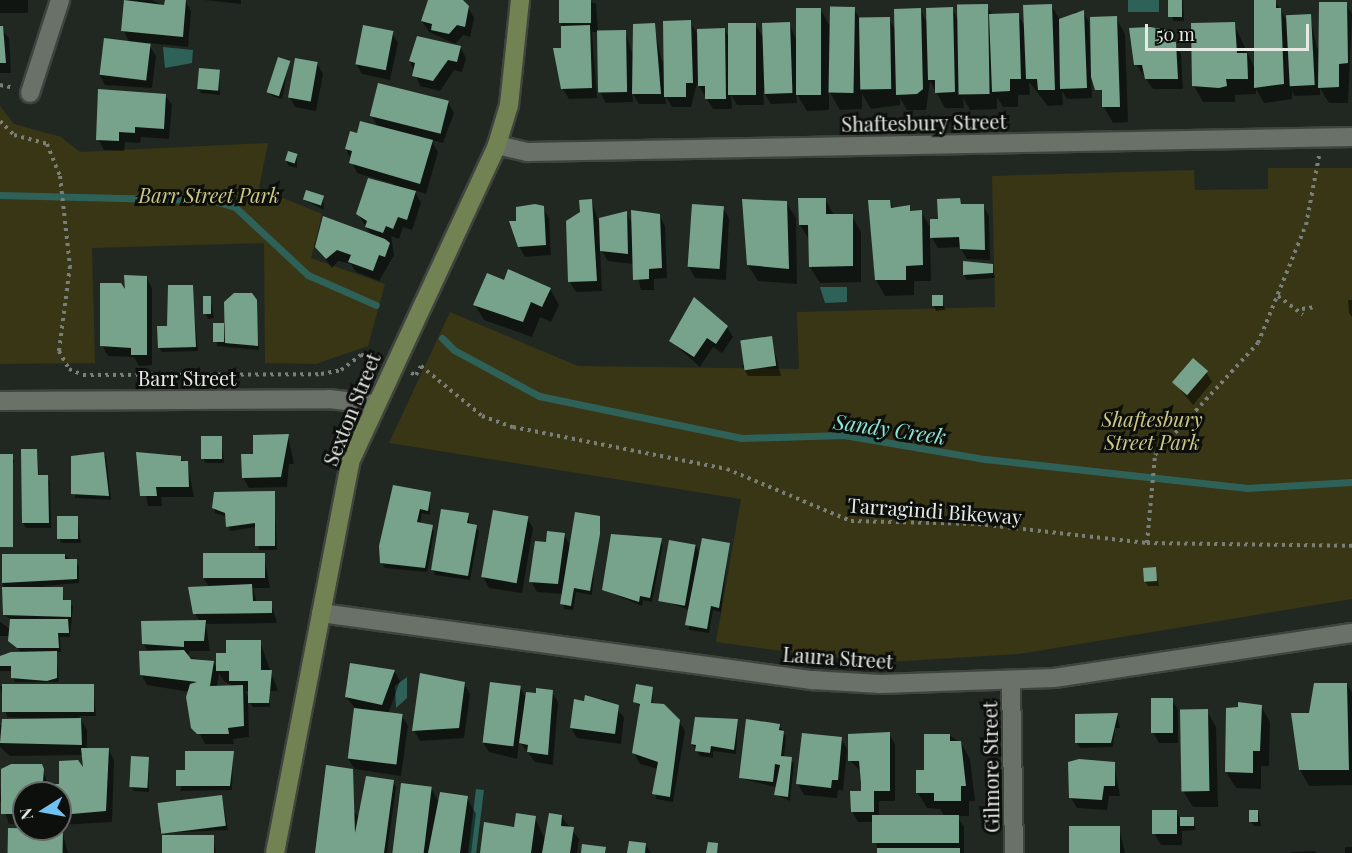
<!DOCTYPE html>
<html>
<head>
<meta charset="utf-8">
<style>
	body { margin:0 }
	#map { position:relative; width:1352px; height:853px; overflow:hidden; background:#212821; font-family:"Playfair Display",serif }
	div>[style] { position:absolute }
	[style*='--x'] { left:calc(var(--x)*1px); top:calc(var(--y)*1px); width:calc(var(--w)*1px); rotate:calc(var(--a)*1deg) }
	.green>* { inset:0; background:#393615 }
	.water>* { inset:0; background:#2e6259; transform-origin:0 0 }
	.shadow>* { inset:0; background:#0007; transform-origin:0 0 }
	.stream>* { height:7px; margin:-3.5px; padding:0 3.5px; transform-origin:3.5px; border-radius:3.5px; background:#2e6259 }
	.building>* { inset:0; background:#77a38c; transform-origin:0 0 }
	.path>* { height:4px; margin-top:-2px; transform-origin:0; background:repeating-linear-gradient(90deg,#7a7f79 0 3px,transparent 0 7.5px) }
	.roads { filter:drop-shadow(2px 0 #40443f) drop-shadow(-2px 0 #40443f) drop-shadow(0 2px #40443f) drop-shadow(0 -2px #40443f) }
	.minor>* { height:18px; margin:-9px; padding:0 9px; transform-origin:9px; border-radius:9px; background:#6a7169 }
	.secondary>* { height:18px; margin:-9px; padding:0 9px; transform-origin:9px; border-radius:9px; background:#738252 }
	span { translate:-50% -50%; white-space:nowrap; text-align:center; line-height:1.15; -webkit-text-stroke:6px #0d0f0c; paint-order:stroke }
	.street-label { font-size:20px; color:#e6eae5 }
	.park-label { font-size:20px; color:#d0c985; font-style:italic }
	.water-label { font-size:21px; color:#8ee6d6; font-style:italic }
	.north { position:absolute; left:12px; top:781px; width:60px; height:60px; box-sizing:border-box; background:#0d0f0c; border:2px solid #646763; border-radius:50%; rotate:259deg; font-size:16px; font-weight:700; line-height:24px; text-align:center; color:#e6eae5 }
	.north::after { content:''; display:block; margin:auto; width:21px; height:27px; background:#72c1f5; clip-path:polygon(50% 0,100% 100%,50% 72%,0 100%) }
	.scale { position:absolute; left:1145px; top:24px; width:164px; height:27px; box-sizing:border-box; border:3px solid #e6eae5; border-top:0; padding-left:8px; font-size:18px; line-height:21px; white-space:nowrap; color:#e6eae5; -webkit-text-stroke:4px #0d0f0c; paint-order:stroke }
</style>
</head>
<body>
<div id="map">
	<div class="green">
		<div style="clip-path:polygon(0 106px,14px 124px,61px 137px,80px 152px,268px 143px,259px 188px,322px 214px,311px 258px,385px 284px,368px 346px,316px 364px,265px 363px,264px 243px,92px 248px,95px 363px,0 364px)"></div>
		<div style="clip-path:polygon(1268px 168px,1352px 168px,1352px 599px,1019px 654px,872px 663px,716px 642px,741px 499px,389px 443px,450px 312px,578px 366px,799px 369px,797px 312px,995px 307px,992px 176px,1194px 170px,1195px 190px,1268px 189px)"></div>
	</div>
	<div class="water">
		<div style="left:1128px;top:0;width:31px;height:12px"></div>
		<div style="clip-path:polygon(163px 47px,193px 50px,192px 63px,165px 68px)"></div>
		<div style="clip-path:polygon(820px 287px,847px 287px,847px 302px,825px 303px)"></div>
		<div style="clip-path:polygon(407px 677px,407px 698px,396px 708px,395px 686px)"></div>
		<div style="left:476px;top:789px;width:8px;height:65px;rotate:7deg"></div>
	</div>
	<div class="shadow">
		<div style="left:0;top:0;width:28px;height:13px"></div>
		<div style="clip-path:polygon(125px 0,152px 0,166px 7px,166px 0,185px 0,191px 11px,188px 47px,148px 43px,156px 56px,152px 88px,105px 85px,99px 74px,105px 40px,130px 43px,123px 30px)"></div>
		<div style="clip-path:polygon(204px 0,241px 0,241px 4px)"></div>
		<div style="clip-path:polygon(429px 0,468px 7px,474px 18px,470px 37px,463px 35px,455px 44px,429px 32px,422px 21px)"></div>
		<div style="clip-path:polygon(561px 0,596px 3px,598px 32px,592px 32px,597px 98px,569px 99px,562px 88px)"></div>
		<div style="clip-path:polygon(1170px 0,1183px 0,1184px 21px,1173px 21px)"></div>
		<div style="clip-path:polygon(1275px 1px,1287px 21px,1310px 16px,1317px 49px,1346px 4px,1352px 14px,1348px 103px,1329px 103px,1320px 88px,1320px 95px,1294px 96px,1292px 91px,1292px 99px,1264px 103px,1256px 89px,1256px 94px,1235px 95px,1235px 102px,1203px 102px,1194px 86px,1234px 24px,1255px 69px)"></div>
		<div style="clip-path:polygon(1051px 5px,1060px 20px,1074px 20px,1074px 12px,1083px 12px,1089px 22px,1092px 98px,1067px 99px,1062px 91px,1063px 105px,1048px 106px,1029px 82px,1030px 95px,1018px 95px,1018px 107px,1003px 107px,997px 97px,997px 109px,970px 110px,963px 98px,964px 108px,945px 108px,930px 81px,926px 110px,907px 110px,900px 98px,900px 105px,871px 109px,862px 94px,862px 109px,840px 110px,829px 91px,829px 110px,807px 111px,796px 93px,797px 103px,771px 104px,763px 91px,764px 105px,737px 105px,731px 95px,732px 109px,713px 109px,697px 83px,691px 107px,672px 107px,665px 95px,666px 104px,639px 104px,632px 92px,633px 102px,606px 103px,600px 92px,625px 31px,634px 59px,654px 25px,662px 62px,690px 22px,698px 35px,724px 29px,730px 39px,755px 24px,764px 39px,789px 23px,798px 44px,820px 9px,831px 28px,854px 9px,860px 19px,889px 19px,896px 31px,920px 10px,928px 24px,952px 8px,959px 22px,987px 6px,993px 16px,1018px 15px,1026px 28px)"></div>
		<div style="clip-path:polygon(1092px 18px,1116px 18px,1125px 34px,1128px 122px,1113px 123px,1104px 107px)"></div>
		<div style="clip-path:polygon(0 28px,9px 38px,11px 73px,0 73px)"></div>
		<div style="clip-path:polygon(1166px 32px,1181px 54px,1183px 89px,1153px 89px,1136px 64px)"></div>
		<div style="clip-path:polygon(392px 33px,398px 43px,390px 80px,362px 74px,356px 64px)"></div>
		<div style="clip-path:polygon(460px 47px,466px 58px,462px 72px,454px 70px,440px 91px,420px 86px,410px 61px)"></div>
		<div style="clip-path:polygon(289px 63px,282px 99px,272px 96px,269px 91px)"></div>
		<div style="clip-path:polygon(317px 64px,323px 74px,316px 111px,295px 107px,289px 96px)"></div>
		<div style="clip-path:polygon(219px 71px,220px 95px,201px 93px,198px 88px)"></div>
		<div style="clip-path:polygon(165px 95px,172px 105px,169px 139px,141px 137px,140px 143px,125px 142px,124px 151px,104px 150px,98px 139px)"></div>
		<div style="clip-path:polygon(448px 102px,454px 113px,443px 143px,431px 140px,438px 152px,426px 194px,414px 190px,421px 203px,412px 230px,403px 227px,399px 239px,391px 236px,394px 255px,379px 281px,356px 272px,351px 264px,338px 261px,332px 268px,316px 247px,373px 238px,358px 214px,394px 184px,357px 173px,346px 149px,358px 135px,378px 128px,372px 116px)"></div>
		<div style="clip-path:polygon(297px 155px,297px 168px,289px 166px,286px 161px)"></div>
		<div style="clip-path:polygon(323px 198px,324px 210px,304px 200px)"></div>
		<div style="clip-path:polygon(825px 199px,834px 215px,852px 216px,861px 232px,861px 282px,820px 283px,810px 267px,810px 241px,800px 225px)"></div>
		<div style="clip-path:polygon(960px 200px,963px 206px,983px 205px,989px 216px,990px 260px,967px 259px,960px 247px,938px 248px,930px 235px,931px 281px,914px 281px,914px 295px,885px 296px,876px 280px,890px 202px,894px 209px,921px 212px,932px 230px)"></div>
		<div style="clip-path:polygon(592px 201px,598px 220px,626px 213px,633px 225px,659px 215px,665px 226px,667px 278px,654px 279px,654px 290px,641px 290px,634px 264px,608px 261px,600px 248px,602px 291px,576px 292px,570px 282px,581px 213px)"></div>
		<div style="clip-path:polygon(786px 202px,796px 218px,797px 284px,758px 281px,748px 265px)"></div>
		<div style="clip-path:polygon(543px 208px,549px 218px,551px 255px,525px 257px,519px 246px)"></div>
		<div style="clip-path:polygon(723px 208px,729px 218px,726px 280px,695px 278px,689px 267px)"></div>
		<div style="clip-path:polygon(992px 266px,995px 278px,967px 280px,964px 275px)"></div>
		<div style="clip-path:polygon(146px 277px,152px 288px,152px 365px,139px 366px,134px 357px,108px 356px,102px 345px,126px 294px)"></div>
		<div style="clip-path:polygon(504px 282px,550px 289px,559px 305px,551px 322px,540px 317px,532px 337px,484px 320px,475px 305px)"></div>
		<div style="clip-path:polygon(192px 286px,198px 351px,162px 352px,159px 347px)"></div>
		<div style="clip-path:polygon(210px 297px,214px 318px,208px 319px,206px 314px)"></div>
		<div style="clip-path:polygon(942px 297px,945px 310px,936px 311px,934px 306px)"></div>
		<div style="clip-path:polygon(254px 300px,259px 350px,217px 346px,214px 325px,226px 325px)"></div>
		<div style="clip-path:polygon(1348px 300px,1352px 300px,1352px 317px,1349px 313px)"></div>
		<div style="clip-path:polygon(727px 327px,733px 337px,722px 353px,713px 347px,700px 367px,671px 341px)"></div>
		<div style="clip-path:polygon(771px 337px,781px 376px,748px 376px,742px 366px)"></div>
		<div style="clip-path:polygon(1206px 372px,1212px 382px,1193px 405px,1174px 382px)"></div>
		<div style="clip-path:polygon(288px 436px,294px 464px,289px 464px,287px 487px,249px 488px,243px 477px,255px 455px)"></div>
		<div style="clip-path:polygon(221px 437px,224px 463px,206px 463px,203px 458px)"></div>
		<div style="clip-path:polygon(23px 451px,37px 451px,39px 477px,50px 481px,51px 528px,26px 528px,23px 523px)"></div>
		<div style="clip-path:polygon(138px 454px,169px 454px,187px 462px,194px 497px,161px 497px,162px 506px,148px 506px)"></div>
		<div style="clip-path:polygon(75px 455px,106px 456px,111px 500px,75px 498px)"></div>
		<div style="left:0;top:456px;width:15px;height:95px;rotate:16deg"></div>
		<div style="clip-path:polygon(274px 492px,277px 550px,259px 550px,256px 527px,230px 531px,227px 517px,215px 513px,213px 496px)"></div>
		<div style="clip-path:polygon(430px 494px,430px 515px,422px 513px,420px 524px,434px 531px,427px 572px,385px 568px,382px 563px)"></div>
		<div style="clip-path:polygon(468px 515px,470px 525px,479px 531px,470px 580px,435px 575px,433px 570px)"></div>
		<div style="clip-path:polygon(77px 518px,81px 543px,62px 543px,59px 538px)"></div>
		<div style="clip-path:polygon(527px 518px,533px 528px,522px 593px,489px 588px,483px 577px)"></div>
		<div style="clip-path:polygon(599px 518px,592px 595px,576px 592px,573px 610px,564px 609px,563px 594px,537px 592px,531px 581px,564px 535px,571px 547px)"></div>
		<div style="clip-path:polygon(638px 535px,663px 544px,652px 602px,643px 600px,642px 606px,604px 590px)"></div>
		<div style="clip-path:polygon(729px 544px,721px 612px,713px 610px,709px 633px,689px 630px,690px 610px,660px 600px,696px 546px,700px 555px)"></div>
		<div style="clip-path:polygon(65px 555px,79px 566px,79px 583px,42px 586px,62px 588px,64px 601px,73px 606px,70px 637px,60px 637px,61px 652px,56px 652px,59px 682px,15px 682px,12px 671px,0 671px,0 657px,21px 653px,10px 636px,0 636px,0 622px,10px 629px,11px 619px,4px 615px,3px 583px)"></div>
		<div style="clip-path:polygon(evenodd,264px 555px,270px 588px,253px 588px,257px 603px,271px 603px,277px 623px,206px 624px,210px 651px,190px 651px,187px 657px,213px 662px,218px 670px,228px 654px,260px 642px,278px 691px,270px 691px,270px 707px,253px 707px,248px 700px,249px 737px,233px 739px,234px 744px,205px 744px,188px 710px,190px 692px,147px 685px,141px 674px,148px 652px,143px 643px,200px 622px,195px 613px,210px 588px,204px 579px,264px 555px,219px 673px,224px 681px,234px 687px,217px 687px,219px 673px,264px 555px,245px 691px,250px 691px,250px 700px,245px 691px)"></div>
		<div style="clip-path:polygon(1155px 569px,1159px 586px,1148px 586px,1145px 581px)"></div>
		<div style="clip-path:polygon(394px 671px,400px 681px,388px 714px,402px 716px,408px 726px,401px 776px,355px 769px,348px 759px,355px 708px,346px 697px)"></div>
		<div style="clip-path:polygon(464px 684px,470px 694px,464px 738px,420px 741px,414px 730px)"></div>
		<div style="clip-path:polygon(1347px 684px,1352px 693px,1352px 785px,1309px 786px,1300px 770px,1310px 714px)"></div>
		<div style="clip-path:polygon(93px 685px,96px 716px,79px 716px,87px 730px,87px 749px,108px 749px,114px 760px,112px 822px,60px 825px,60px 793px,24px 793px,24px 824px,9px 824px,0 800px,2px 770px,41px 766px,49px 786px,61px 786px,85px 772px,84px 755px,10px 756px,0 747px,0 725px,51px 720px,7px 717px,0 686px)"></div>
		<div style="clip-path:polygon(520px 688px,527px 699px,528px 693px,552px 692px,558px 702px,553px 765px,535px 762px,519px 741px,517px 759px,489px 752px,482px 741px)"></div>
		<div style="clip-path:polygon(652px 688px,653px 705px,679px 721px,685px 731px,673px 802px,656px 799px,658px 769px,640px 764px,634px 753px,641px 707px,635px 702px)"></div>
		<div style="clip-path:polygon(605px 699px,624px 717px,621px 744px,577px 738px,571px 728px,575px 700px)"></div>
		<div style="clip-path:polygon(1172px 700px,1178px 710px,1178px 743px,1159px 743px,1153px 732px)"></div>
		<div style="clip-path:polygon(1261px 706px,1270px 722px,1269px 766px,1261px 766px,1261px 789px,1236px 788px,1226px 772px)"></div>
		<div style="clip-path:polygon(1207px 711px,1216px 727px,1218px 807px,1193px 807px,1183px 791px)"></div>
		<div style="clip-path:polygon(1117px 714px,1120px 728px,1115px 728px,1113px 747px,1080px 748px,1077px 743px)"></div>
		<div style="clip-path:polygon(738px 721px,736px 754px,713px 751px,713px 758px,700px 756px,692px 744px)"></div>
		<div style="clip-path:polygon(779px 725px,786px 737px,784px 758px,794px 763px,790px 801px,776px 795px,781px 769px,775px 787px,740px 778px)"></div>
		<div style="clip-path:polygon(889px 734px,895px 744px,895px 801px,879px 801px,879px 817px,945px 817px,940px 809px,927px 808px,918px 793px,949px 735px,961px 743px,970px 759px,975px 801px,969px 801px,969px 816px,957px 816px,964px 827px,964px 853px,878px 853px,873px 822px,858px 822px,852px 811px,863px 792px,862px 772px,850px 761px,850px 735px)"></div>
		<div style="clip-path:polygon(841px 739px,847px 749px,843px 790px,838px 790px,837px 798px,804px 795px,798px 784px)"></div>
		<div style="clip-path:polygon(233px 752px,232px 790px,180px 791px,187px 771px)"></div>
		<div style="clip-path:polygon(148px 758px,149px 792px,134px 791px,131px 786px)"></div>
		<div style="clip-path:polygon(1114px 764px,1120px 796px,1109px 796px,1107px 810px,1077px 808px,1071px 798px)"></div>
		<div style="clip-path:polygon(352px 770px,354px 812px,362px 820px,393px 782px,396px 787px,387px 853px,316px 853px)"></div>
		<div style="clip-path:polygon(431px 788px,439px 803px,467px 798px,476px 814px,471px 853px,393px 853px)"></div>
		<div style="clip-path:polygon(222px 797px,228px 830px,161px 833px,159px 828px)"></div>
		<div style="clip-path:polygon(1176px 811px,1180px 819px,1193px 819px,1196px 830px,1182px 831px,1182px 845px,1161px 845px,1155px 835px)"></div>
		<div style="clip-path:polygon(1258px 811px,1261px 826px,1254px 826px,1251px 822px)"></div>
		<div style="clip-path:polygon(561px 816px,579px 839px,577px 853px,481px 853px,535px 818px,546px 842px)"></div>
		<div style="clip-path:polygon(1119px 828px,1125px 853px,1070px 853px)"></div>
		<div style="clip-path:polygon(62px 831px,68px 853px,10px 853px)"></div>
		<div style="clip-path:polygon(213px 836px,216px 853px,163px 853px)"></div>
		<div style="clip-path:polygon(645px 844px,651px 853px,629px 853px)"></div>
		<div style="left:1345px;top:847px;width:7px;height:6px"></div>
		<div style="clip-path:polygon(1315px 851px,1316px 853px,1291px 853px,1291px 852px)"></div>
	</div>
	<div class="stream">
		<div style="--x:0;--y:195;--w:211;--a:1.4"></div>
		<div style="--x:211;--y:200;--w:25;--a:16"></div>
		<div style="--x:235;--y:207;--w:100;--a:43"></div>
		<div style="--x:308;--y:275;--w:74;--a:23.8"></div>
		<div style="--x:442;--y:338;--w:17;--a:45"></div>
		<div style="--x:454;--y:350;--w:97;--a:28.4"></div>
		<div style="--x:539;--y:396;--w:207;--a:11.7"></div>
		<div style="--x:742;--y:438;--w:102;--a:-1.7"></div>
		<div style="--x:844;--y:435;--w:143;--a:9.7"></div>
		<div style="--x:985;--y:459;--w:264;--a:6.3"></div>
		<div style="--x:1247;--y:488;--w:105;--a:-3.3"></div>
	</div>
	<div class="building">
		<div style="clip-path:polygon(124px 0,164px 5px,165px 0,186px 0,183px 37px,121px 31px)"></div>
		<div style="clip-path:polygon(428px 0,463px 0,469px 6px,465px 27px,457px 25px,449px 34px,431px 30px,432px 24px,421px 21px)"></div>
		<div style="left:559px;top:0;width:32px;height:23px"></div>
		<div style="left:1168px;top:0;width:14px;height:17px"></div>
		<div style="clip-path:polygon(1254px 0,1276px 0,1276px 8px,1281px 8px,1284px 84px,1254px 88px)"></div>
		<div style="clip-path:polygon(1319px 2px,1347px 2px,1348px 63px,1339px 64px,1339px 87px,1318px 88px)"></div>
		<div style="left:988px;top:4px;width:90px;height:31px;rotate:89deg"></div>
		<div style="clip-path:polygon(1052px 4px,1055px 90px,1038px 90px,1037px 79px,1026px 79px,1023px 5px)"></div>
		<div style="left:855px;top:7px;width:86px;height:25px;rotate:91deg"></div>
		<div style="clip-path:polygon(953px 7px,955px 92px,935px 93px,935px 80px,928px 80px,926px 8px)"></div>
		<div style="left:821px;top:8px;width:87px;height:25px;rotate:90deg"></div>
		<div style="clip-path:polygon(921px 8px,923px 89px,917px 94px,896px 95px,894px 9px)"></div>
		<div style="clip-path:polygon(1084px 10px,1087px 88px,1060px 89px,1059px 19px)"></div>
		<div style="clip-path:polygon(1019px 13px,1021px 79px,1010px 79px,1010px 91px,992px 92px,989px 14px)"></div>
		<div style="left:1311px;top:14px;width:71px;height:25px;rotate:87deg"></div>
		<div style="clip-path:polygon(1117px 16px,1120px 107px,1102px 107px,1102px 90px,1095px 90px,1091px 77px,1090px 17px)"></div>
		<div style="left:890px;top:17px;width:72px;height:31px;rotate:89deg"></div>
		<div style="clip-path:polygon(691px 20px,693px 83px,686px 83px,686px 97px,664px 97px,663px 21px)"></div>
		<div style="left:790px;top:22px;width:71px;height:28px;rotate:88deg"></div>
		<div style="clip-path:polygon(1235px 22px,1237px 53px,1247px 53px,1248px 79px,1226px 79px,1227px 86px,1219px 88px,1192px 86px,1191px 23px)"></div>
		<div style="clip-path:polygon(655px 23px,661px 94px,632px 94px,633px 24px)"></div>
		<div style="left:728px;top:23px;width:28px;height:72px"></div>
		<div style="left:363px;top:25px;width:31px;height:40px;rotate:11deg"></div>
		<div style="clip-path:polygon(590px 25px,592px 88px,561px 89px,553px 48px,561px 48px,561px 26px)"></div>
		<div style="clip-path:polygon(0 26px,3px 26px,6px 63px,0 63px)"></div>
		<div style="clip-path:polygon(1150px 27px,1167px 30px,1167px 42px,1176px 42px,1178px 79px,1145px 79px,1142px 65px,1134px 65px,1129px 28px)"></div>
		<div style="clip-path:polygon(725px 28px,726px 99px,705px 99px,705px 86px,698px 86px,697px 29px)"></div>
		<div style="left:626px;top:30px;width:62px;height:29px;rotate:89deg"></div>
		<div style="clip-path:polygon(417px 36px,461px 46px,457px 62px,448px 60px,433px 81px,412px 76px,415px 63px,409px 61px)"></div>
		<div style="left:104px;top:38px;width:47px;height:37px;rotate:7deg"></div>
		<div style="left:278px;top:57px;width:13px;height:37px;rotate:18deg"></div>
		<div style="left:295px;top:58px;width:23px;height:40px;rotate:10deg"></div>
		<div style="left:199px;top:68px;width:21px;height:21px;rotate:5deg"></div>
		<div style="left:378px;top:83px;width:73px;height:34px;rotate:14deg"></div>
		<div style="clip-path:polygon(98px 89px,166px 94px,164px 129px,135px 127px,135px 133px,119px 132px,119px 141px,96px 140px)"></div>
		<div style="clip-path:polygon(360px 121px,433px 140px,420px 184px,349px 163px,352px 151px,345px 149px,350px 131px,357px 133px)"></div>
		<div style="left:288px;top:151px;width:10px;height:10px;rotate:17deg"></div>
		<div style="clip-path:polygon(368px 178px,416px 191px,407px 220px,398px 217px,393px 229px,386px 226px,383px 233px,365px 227px,367px 221px,356px 214px)"></div>
		<div style="left:306px;top:190px;width:19px;height:10px;rotate:18deg"></div>
		<div style="clip-path:polygon(798px 198px,826px 198px,826px 214px,853px 214px,853px 266px,809px 267px,808px 225px,799px 225px)"></div>
		<div style="clip-path:polygon(960px 198px,961px 204px,984px 204px,985px 250px,960px 249px,959px 237px,930px 238px,930px 219px,938px 219px,937px 199px)"></div>
		<div style="clip-path:polygon(592px 199px,597px 281px,568px 282px,566px 221px,580px 212px,579px 200px)"></div>
		<div style="clip-path:polygon(742px 199px,787px 201px,789px 269px,747px 265px)"></div>
		<div style="clip-path:polygon(868px 200px,890px 200px,891px 208px,910px 205px,910px 211px,922px 210px,923px 265px,906px 266px,906px 280px,875px 280px)"></div>
		<div style="clip-path:polygon(535px 204px,544px 206px,546px 245px,518px 247px,509px 221px,516px 221px,516px 207px)"></div>
		<div style="left:692px;top:204px;width:32px;height:63px;rotate:4deg"></div>
		<div style="clip-path:polygon(631px 210px,660px 214px,662px 268px,649px 269px,649px 279px,633px 280px)"></div>
		<div style="clip-path:polygon(627px 211px,628px 254px,600px 251px,599px 218px)"></div>
		<div style="clip-path:polygon(323px 216px,385px 239px,390px 243px,385px 257px,379px 255px,373px 271px,348px 262px,351px 255px,337px 250px,326px 259px,315px 247px)"></div>
		<div style="clip-path:polygon(963px 261px,993px 264px,993px 273px,963px 275px)"></div>
		<div style="clip-path:polygon(508px 269px,551px 288px,542px 307px,531px 302px,523px 322px,473px 305px,487px 273px,504px 280px)"></div>
		<div style="clip-path:polygon(124px 275px,147px 276px,147px 355px,131px 355px,131px 348px,100px 346px,100px 283px,121px 283px,125px 289px)"></div>
		<div style="clip-path:polygon(168px 285px,193px 285px,196px 347px,158px 348px,157px 326px,167px 326px)"></div>
		<div style="clip-path:polygon(234px 293px,252px 293px,257px 300px,258px 346px,225px 343px,224px 302px)"></div>
		<div style="left:932px;top:295px;width:11px;height:11px"></div>
		<div style="left:203px;top:296px;width:8px;height:18px"></div>
		<div style="clip-path:polygon(694px 297px,728px 326px,716px 344px,707px 338px,694px 357px,669px 341px)"></div>
		<div style="left:213px;top:323px;width:11px;height:19px"></div>
		<div style="left:772px;top:336px;width:30px;height:32px;rotate:82deg"></div>
		<div style="left:1193px;top:358px;width:20px;height:32px;rotate:41deg"></div>
		<div style="clip-path:polygon(289px 434px,281px 477px,242px 478px,241px 454px,253px 454px,253px 435px)"></div>
		<div style="left:201px;top:436px;width:21px;height:23px"></div>
		<div style="clip-path:polygon(21px 449px,37px 449px,38px 475px,48px 475px,49px 523px,22px 523px)"></div>
		<div style="clip-path:polygon(104px 452px,109px 496px,71px 494px,71px 456px)"></div>
		<div style="clip-path:polygon(136px 452px,181px 456px,181px 461px,188px 461px,189px 487px,156px 487px,157px 496px,140px 496px)"></div>
		<div style="left:0;top:454px;width:13px;height:93px"></div>
		<div style="clip-path:polygon(393px 485px,431px 492px,428px 511px,420px 509px,417px 522px,433px 525px,425px 568px,380px 563px,379px 546px)"></div>
		<div style="clip-path:polygon(275px 491px,275px 546px,255px 546px,255px 523px,226px 527px,225px 513px,212px 508px,214px 492px)"></div>
		<div style="clip-path:polygon(441px 509px,469px 513px,467px 523px,477px 525px,468px 576px,431px 570px)"></div>
		<div style="left:493px;top:510px;width:36px;height:68px;rotate:10deg"></div>
		<div style="clip-path:polygon(575px 512px,600px 516px,600px 534px,590px 591px,574px 588px,571px 606px,560px 604px)"></div>
		<div style="left:57px;top:516px;width:21px;height:23px"></div>
		<div style="clip-path:polygon(547px 531px,565px 533px,558px 584px,529px 582px,535px 541px,546px 542px)"></div>
		<div style="clip-path:polygon(611px 534px,662px 538px,650px 598px,640px 596px,639px 602px,602px 590px)"></div>
		<div style="clip-path:polygon(702px 538px,730px 543px,719px 608px,711px 606px,707px 629px,685px 625px)"></div>
		<div style="left:669px;top:540px;width:27px;height:62px;rotate:10deg"></div>
		<div style="left:265px;top:553px;width:25px;height:62px;rotate:90deg"></div>
		<div style="clip-path:polygon(2px 554px,65px 554px,65px 559px,77px 559px,77px 579px,2px 583px)"></div>
		<div style="left:1156px;top:567px;width:14px;height:13px;rotate:86deg"></div>
		<div style="clip-path:polygon(252px 584px,253px 601px,272px 601px,272px 613px,193px 614px,188px 587px)"></div>
		<div style="clip-path:polygon(2px 587px,63px 587px,63px 600px,71px 600px,71px 617px,3px 615px)"></div>
		<div style="clip-path:polygon(10px 619px,68px 619px,69px 633px,58px 633px,59px 648px,17px 648px,8px 641px)"></div>
		<div style="clip-path:polygon(206px 620px,204px 641px,184px 641px,184px 647px,142px 644px,141px 621px)"></div>
		<div style="clip-path:polygon(226px 640px,261px 640px,261px 670px,272px 670px,269px 703px,248px 703px,248px 681px,229px 681px,229px 671px,216px 671px,216px 653px,226px 653px)"></div>
		<div style="clip-path:polygon(184px 650px,191px 659px,214px 661px,210px 686px,243px 685px,244px 726px,228px 728px,229px 734px,197px 734px,191px 728px,186px 697px,190px 684px,197px 682px,140px 675px,139px 651px)"></div>
		<div style="clip-path:polygon(57px 651px,57px 678px,47px 681px,11px 678px,11px 666px,0 666px,0 656px,11px 652px)"></div>
		<div style="clip-path:polygon(350px 663px,395px 670px,382px 705px,345px 697px)"></div>
		<div style="clip-path:polygon(420px 673px,465px 682px,459px 728px,412px 731px)"></div>
		<div style="left:490px;top:682px;width:31px;height:61px;rotate:7deg"></div>
		<div style="clip-path:polygon(1314px 683px,1347px 683px,1349px 770px,1299px 770px,1291px 713px,1309px 713px)"></div>
		<div style="left:94px;top:684px;width:28px;height:92px;rotate:90deg"></div>
		<div style="clip-path:polygon(636px 684px,653px 687px,651px 703px,664px 704px,680px 720px,670px 797px,652px 794px,658px 762px,632px 753px,640px 704px,633px 702px)"></div>
		<div style="clip-path:polygon(536px 688px,553px 690px,548px 755px,527px 752px,528px 745px,519px 743px,526px 692px,536px 693px)"></div>
		<div style="clip-path:polygon(585px 695px,619px 705px,615px 734px,570px 728px,574px 699px,584px 701px)"></div>
		<div style="left:1151px;top:698px;width:22px;height:35px"></div>
		<div style="clip-path:polygon(1238px 702px,1262px 705px,1260px 751px,1253px 751px,1253px 773px,1225px 772px,1226px 708px,1238px 707px)"></div>
		<div style="left:354px;top:708px;width:49px;height:51px;rotate:7deg"></div>
		<div style="left:1208px;top:709px;width:82px;height:28px;rotate:89deg"></div>
		<div style="clip-path:polygon(1118px 713px,1111px 743px,1075px 743px,1075px 714px)"></div>
		<div style="clip-path:polygon(695px 717px,738px 719px,734px 750px,711px 746px,710px 753px,695px 751px,696px 745px,691px 744px)"></div>
		<div style="clip-path:polygon(81px 718px,82px 745px,0 743px,2px 719px)"></div>
		<div style="clip-path:polygon(746px 719px,780px 724px,779px 730px,784px 731px,781px 756px,792px 757px,788px 797px,774px 795px,780px 765px,775px 764px,773px 782px,739px 778px)"></div>
		<div style="clip-path:polygon(890px 732px,890px 791px,874px 791px,874px 812px,851px 812px,850px 791px,861px 791px,861px 783px,859px 761px,848px 761px,848px 734px)"></div>
		<div style="clip-path:polygon(802px 733px,842px 737px,838px 780px,832px 780px,831px 788px,796px 784px)"></div>
		<div style="clip-path:polygon(924px 734px,950px 734px,950px 741px,961px 741px,966px 786px,961px 786px,961px 801px,934px 801px,934px 793px,916px 793px,916px 770px,924px 770px)"></div>
		<div style="clip-path:polygon(81px 748px,109px 748px,106px 811px,60px 815px,60px 793px,44px 790px,47px 784px,59px 784px,59px 761px,78px 760px,83px 767px)"></div>
		<div style="clip-path:polygon(185px 751px,234px 751px,230px 786px,176px 786px,176px 770px,185px 770px)"></div>
		<div style="left:131px;top:756px;width:18px;height:31px;rotate:3deg"></div>
		<div style="clip-path:polygon(1079px 759px,1115px 762px,1115px 786px,1104px 786px,1102px 800px,1069px 798px,1068px 762px)"></div>
		<div style="clip-path:polygon(11px 764px,42px 764px,44px 769px,42px 793px,24px 793px,24px 814px,1px 814px,1px 769px)"></div>
		<div style="clip-path:polygon(326px 765px,353px 769px,355px 833px,366px 776px,394px 780px,384px 853px,315px 853px)"></div>
		<div style="left:401px;top:783px;width:31px;height:71px;rotate:7deg"></div>
		<div style="clip-path:polygon(440px 792px,468px 796px,460px 853px,428px 853px)"></div>
		<div style="left:222px;top:795px;width:31px;height:65px;rotate:83deg"></div>
		<div style="left:1177px;top:810px;width:24px;height:25px;rotate:90deg"></div>
		<div style="left:1249px;top:810px;width:9px;height:12px"></div>
		<div style="clip-path:polygon(516px 813px,536px 816px,531px 853px,480px 853px,484px 822px,514px 827px)"></div>
		<div style="clip-path:polygon(549px 813px,562px 815px,561px 826px,574px 827px,570px 853px,542px 853px)"></div>
		<div style="left:872px;top:815px;width:87px;height:28px"></div>
		<div style="left:1194px;top:817px;width:9px;height:14px;rotate:90deg"></div>
		<div style="left:1120px;top:826px;width:27px;height:51px;rotate:90deg"></div>
		<div style="left:8px;top:828px;width:55px;height:25px;rotate:1deg"></div>
		<div style="left:214px;top:835px;width:18px;height:52px;rotate:90deg"></div>
		<div style="clip-path:polygon(629px 841px,646px 843px,645px 853px,627px 853px)"></div>
		<div style="clip-path:polygon(708px 842px,718px 843px,717px 853px,706px 853px)"></div>
		<div style="clip-path:polygon(582px 844px,606px 847px,605px 853px,581px 853px)"></div>
		<div style="left:877px;top:848px;width:83px;height:5px"></div>
	</div>
	<div class="path">
		<div style="--x:0;--y:85;--w:14;--a:12"></div>
		<div style="--x:0;--y:121;--w:20;--a:45"></div>
		<div style="--x:14;--y:135;--w:34;--a:15"></div>
		<div style="--x:47;--y:144;--w:35;--a:68"></div>
		<div style="--x:60;--y:176;--w:91;--a:83.7"></div>
		<div style="--x:70;--y:266;--w:86;--a:97.4"></div>
		<div style="--x:59;--y:351;--w:21;--a:61"></div>
		<div style="--x:69;--y:369;--w:15;--a:23"></div>
		<div style="--x:83;--y:375;--w:238;--a:-0.2"></div>
		<div style="--x:321;--y:374;--w:20;--a:-11"></div>
		<div style="--x:341;--y:370;--w:25;--a:-37"></div>
		<div style="--x:361;--y:355;--w:16;--a:7"></div>
		<div style="--x:1278;--y:296;--w:31;--a:37"></div>
		<div style="--x:1302;--y:309;--w:13;--a:-9"></div>
		<div style="--x:411;--y:373;--w:5;--a:22"></div>
		<div style="--x:416;--y:375;--w:10;--a:-61"></div>
		<div style="--x:421;--y:366;--w:79;--a:39.3"></div>
		<div style="--x:482;--y:416;--w:33;--a:20"></div>
		<div style="--x:513;--y:427;--w:218;--a:11.1"></div>
		<div style="--x:727;--y:469;--w:134;--a:22.8"></div>
		<div style="--x:851;--y:521;--w:127;--a:1.4"></div>
		<div style="--x:978;--y:524;--w:170;--a:6.4"></div>
		<div style="--x:1147;--y:543;--w:205;--a:0.8"></div>
		<div style="--x:1147;--y:543;--w:88;--a:-84.8"></div>
		<div style="--x:1155;--y:455;--w:152;--a:-47.4"></div>
		<div style="--x:1258;--y:343;--w:127;--a:-67.9"></div>
		<div style="--x:1306;--y:225;--w:70;--a:-79.3"></div>
	</div>
	<div class="roads">
		<div class="minor">
			<div style="--x:30;--y:93;--w:98;--a:-72.1"></div>
			<div style="--x:497;--y:145;--w:32;--a:13"></div>
			<div style="--x:528;--y:152;--w:824;--a:-1.04"></div>
			<div style="--x:0;--y:401;--w:329;--a:-0.3"></div>
			<div style="--x:329;--y:399;--w:44;--a:6.5"></div>
			<div style="--x:321;--y:613;--w:497;--a:7.8"></div>
			<div style="--x:813;--y:680;--w:68;--a:3.4"></div>
			<div style="--x:881;--y:684;--w:173;--a:-2"></div>
			<div style="--x:1054;--y:678;--w:301;--a:-8.6"></div>
			<div style="--x:1011;--y:681;--w:172;--a:89"></div>
		</div>
		<div class="secondary">
			<div style="--x:275;--y:853;--w:398;--a:-79.1"></div>
			<div style="--x:350;--y:462;--w:349;--a:-65.1"></div>
			<div style="--x:497;--y:145;--w:42;--a:-73.3"></div>
			<div style="--x:509;--y:105;--w:106;--a:-84"></div>
		</div>
	</div>
	<div class="street-label">
		<span style="left:924px;top:122px;rotate:-1deg">Shaftesbury Street</span>
		<span style="left:187px;top:377px">Barr Street</span>
		<span style="left:351px;top:409px;rotate:-68deg">Sexton Street</span>
		<span style="left:935px;top:510px;rotate:4deg">Tarragindi Bikeway</span>
		<span style="left:838px;top:657px;rotate:4deg">Laura Street</span>
		<span style="left:990px;top:767px;rotate:-91deg">Gilmore Street</span>
	</div>
	<div class="park-label">
		<span style="left:209px;top:194px">Barr Street Park</span>
		<span style="left:1152px;top:430px">Shaftesbury<br>Street Park</span>
	</div>
	<div class="water-label">
		<span style="left:890px;top:428px;rotate:8deg">Sandy Creek</span>
	</div>
	<div class="north">N</div>
	<div class="scale">50 m</div>
</div>
</body>
</html>
